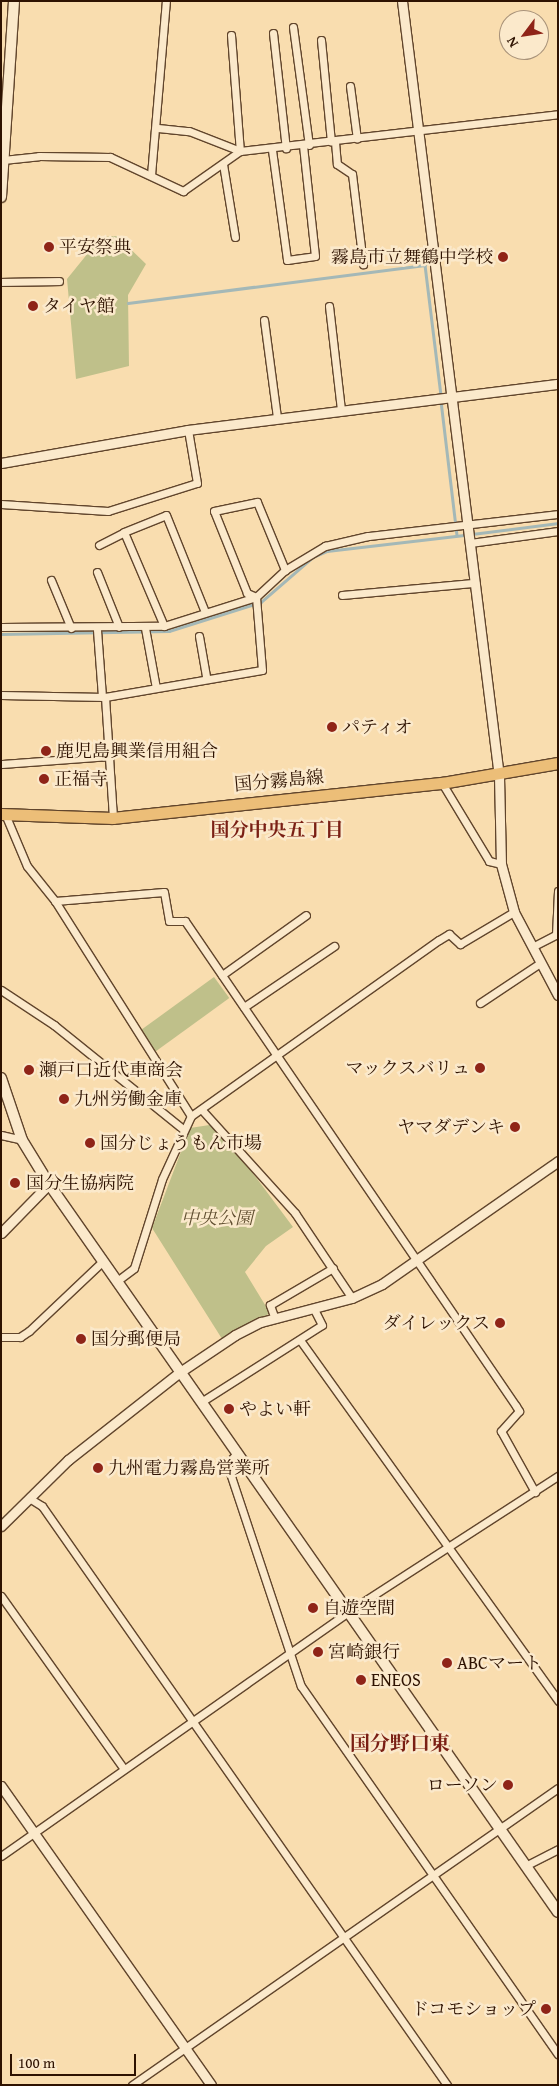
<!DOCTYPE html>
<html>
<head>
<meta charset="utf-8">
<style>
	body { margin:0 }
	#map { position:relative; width:559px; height:2086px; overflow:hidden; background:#f9ddaf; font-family:"Gentium Book Plus","Noto Serif JP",serif }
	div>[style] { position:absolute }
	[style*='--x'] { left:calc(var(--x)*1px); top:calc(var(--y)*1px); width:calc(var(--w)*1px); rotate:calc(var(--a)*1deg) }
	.green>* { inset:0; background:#bfc08a; transform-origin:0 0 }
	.stream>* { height:2.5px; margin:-1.25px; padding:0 1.25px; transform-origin:1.25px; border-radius:1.25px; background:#a4b8b7 }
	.roads { filter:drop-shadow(1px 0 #61452c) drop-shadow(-1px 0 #61452c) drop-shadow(0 1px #61452c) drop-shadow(0 -1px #61452c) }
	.minor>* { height:7px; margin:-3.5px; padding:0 3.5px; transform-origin:3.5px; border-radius:3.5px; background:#fbe9cb }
	.tertiary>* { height:9px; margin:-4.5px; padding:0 4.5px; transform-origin:4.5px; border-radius:4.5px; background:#fbe9cb }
	.secondary>* { height:10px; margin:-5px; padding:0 5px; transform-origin:5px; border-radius:5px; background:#fbe9cb }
	.primary>* { height:11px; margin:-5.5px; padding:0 5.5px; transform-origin:5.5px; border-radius:5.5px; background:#ecbe78 }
	.dots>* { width:14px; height:14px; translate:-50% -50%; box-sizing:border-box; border:2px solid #fbe9cb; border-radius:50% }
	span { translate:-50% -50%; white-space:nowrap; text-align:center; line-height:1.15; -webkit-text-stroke:5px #fbe9cb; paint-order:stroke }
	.poi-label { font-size:18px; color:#2e1201 }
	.left { translate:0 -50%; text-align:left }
	.right { translate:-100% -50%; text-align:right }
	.street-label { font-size:18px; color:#2e1201 }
	.park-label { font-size:18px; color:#614f31; font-style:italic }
	.neighbourhood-label { font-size:19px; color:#7a1f14; font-weight:700 }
	.quarter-label { font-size:20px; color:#7a1f14; font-weight:700 }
	.frame { position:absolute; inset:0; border:2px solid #2e1201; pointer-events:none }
	.north { position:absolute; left:499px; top:10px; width:50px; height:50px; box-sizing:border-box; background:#fbe9cb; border:1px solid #a9937a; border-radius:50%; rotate:239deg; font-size:14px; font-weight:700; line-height:20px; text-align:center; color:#2e1201 }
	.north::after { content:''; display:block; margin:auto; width:18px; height:22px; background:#8f2418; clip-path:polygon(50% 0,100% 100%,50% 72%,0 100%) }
	.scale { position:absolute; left:10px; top:2054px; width:126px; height:22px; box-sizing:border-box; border:2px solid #2e1201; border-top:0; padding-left:6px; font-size:15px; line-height:18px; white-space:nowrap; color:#2e1201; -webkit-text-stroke:4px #fbe9cb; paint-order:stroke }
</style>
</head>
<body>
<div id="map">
	<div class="green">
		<div style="clip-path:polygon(117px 236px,146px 264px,128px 295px,129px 366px,76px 379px,67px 279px,101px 237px)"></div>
		<div style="left:214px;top:977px;width:26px;height:92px;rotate:54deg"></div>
		<div style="clip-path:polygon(216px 1124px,293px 1227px,266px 1246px,245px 1272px,270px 1313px,224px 1342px,152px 1228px,190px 1128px)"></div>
	</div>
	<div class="stream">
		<div style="--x:128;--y:303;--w:299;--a:-7.3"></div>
		<div style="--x:425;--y:265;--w:132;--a:83"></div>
		<div style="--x:441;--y:401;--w:135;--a:83.2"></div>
		<div style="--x:472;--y:534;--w:87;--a:-7.3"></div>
		<div style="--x:1;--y:634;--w:168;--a:-1"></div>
		<div style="--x:169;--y:631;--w:96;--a:-17.5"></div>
		<div style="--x:261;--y:602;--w:69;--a:-40.9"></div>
		<div style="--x:313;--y:557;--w:15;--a:-23"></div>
		<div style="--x:327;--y:551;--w:140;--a:-6.6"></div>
	</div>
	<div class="roads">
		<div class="minor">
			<div style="--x:293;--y:27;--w:119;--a:82.3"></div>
			<div style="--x:273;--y:33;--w:116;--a:83.6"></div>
			<div style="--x:231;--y:35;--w:116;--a:85.6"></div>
			<div style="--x:321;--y:40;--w:102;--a:84.4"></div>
			<div style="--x:350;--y:86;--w:53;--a:82.5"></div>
			<div style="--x:158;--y:128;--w:31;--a:6"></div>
			<div style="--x:189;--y:131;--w:55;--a:21.4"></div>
			<div style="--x:240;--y:151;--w:320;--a:-6.6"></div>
			<div style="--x:335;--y:142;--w:22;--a:85"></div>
			<div style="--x:337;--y:164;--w:18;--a:34"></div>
			<div style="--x:352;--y:174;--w:91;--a:83"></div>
			<div style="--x:272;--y:150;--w:111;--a:82.2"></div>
			<div style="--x:287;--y:260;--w:28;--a:-8"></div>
			<div style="--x:315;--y:256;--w:111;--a:-96.2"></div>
			<div style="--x:3;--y:160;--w:36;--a:-6"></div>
			<div style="--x:39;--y:156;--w:71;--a:0.8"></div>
			<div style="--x:110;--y:157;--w:81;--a:25"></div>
			<div style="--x:183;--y:191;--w:70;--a:-35.1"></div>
			<div style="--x:223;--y:164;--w:74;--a:80.7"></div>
			<div style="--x:151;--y:175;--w:175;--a:-85.1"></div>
			<div style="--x:1;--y:282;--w:58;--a:-1"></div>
			<div style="--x:329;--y:306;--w:105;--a:83.4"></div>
			<div style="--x:264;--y:320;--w:99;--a:82.4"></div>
			<div style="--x:1;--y:504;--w:107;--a:3.7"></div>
			<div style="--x:108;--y:511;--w:93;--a:-17.5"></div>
			<div style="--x:197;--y:483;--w:54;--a:-99.6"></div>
			<div style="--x:470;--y:543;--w:89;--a:-7.8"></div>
			<div style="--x:99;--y:545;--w:28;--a:-27"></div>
			<div style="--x:97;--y:572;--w:59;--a:68.2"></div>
			<div style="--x:51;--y:580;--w:52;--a:67.4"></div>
			<div style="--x:342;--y:595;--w:134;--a:-5.2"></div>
			<div style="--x:164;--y:626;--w:102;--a:-113.1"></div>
			<div style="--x:124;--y:532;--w:45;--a:-22"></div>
			<div style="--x:166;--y:515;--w:105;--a:68.1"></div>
			<div style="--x:1;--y:627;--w:163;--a:-0.4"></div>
			<div style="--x:164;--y:626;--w:96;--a:-17.5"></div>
			<div style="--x:256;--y:597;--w:40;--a:-43"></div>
			<div style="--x:285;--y:570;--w:47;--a:-31"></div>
			<div style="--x:325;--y:546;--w:44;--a:-13.1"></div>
			<div style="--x:368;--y:536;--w:191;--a:-6.6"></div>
			<div style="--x:145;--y:628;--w:61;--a:79.6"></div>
			<div style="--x:97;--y:630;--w:67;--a:85.7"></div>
			<div style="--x:199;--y:636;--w:41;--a:80.1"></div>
			<div style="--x:1;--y:695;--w:104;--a:1.1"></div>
			<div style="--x:105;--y:697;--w:159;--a:-9.8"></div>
			<div style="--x:262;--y:670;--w:73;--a:-94.7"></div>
			<div style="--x:256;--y:597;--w:10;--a:-156"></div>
			<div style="--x:247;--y:593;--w:88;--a:-111.9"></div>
			<div style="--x:214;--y:511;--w:44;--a:-11.8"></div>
			<div style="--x:257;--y:502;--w:74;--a:67.6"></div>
			<div style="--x:105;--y:697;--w:121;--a:86.2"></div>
			<div style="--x:1;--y:764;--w:109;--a:-4.2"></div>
			<div style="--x:442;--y:783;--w:91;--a:58.9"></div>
			<div style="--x:489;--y:861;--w:12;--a:14"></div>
			<div style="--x:5;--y:814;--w:56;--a:67.1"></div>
			<div style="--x:27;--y:866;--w:45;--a:51.3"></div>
			<div style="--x:55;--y:901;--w:254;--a:57.7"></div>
			<div style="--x:55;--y:901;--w:109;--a:-4.7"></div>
			<div style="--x:164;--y:892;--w:29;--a:80"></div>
			<div style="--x:169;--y:921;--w:16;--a:0"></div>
			<div style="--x:185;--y:921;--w:587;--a:55.69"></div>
			<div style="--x:516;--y:1406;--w:6;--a:59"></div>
			<div style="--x:519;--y:1411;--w:27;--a:132"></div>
			<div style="--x:501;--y:1431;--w:70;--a:60.9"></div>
			<div style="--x:532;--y:947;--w:27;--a:-27"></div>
			<div style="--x:556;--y:935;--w:44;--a:-87.4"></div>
			<div style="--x:222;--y:975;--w:103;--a:-35.5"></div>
			<div style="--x:1;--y:990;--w:64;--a:33.4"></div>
			<div style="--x:54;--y:1025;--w:166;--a:38.9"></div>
			<div style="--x:480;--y:1003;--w:72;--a:-33.7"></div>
			<div style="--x:244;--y:1007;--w:109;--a:-34.1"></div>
			<div style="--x:202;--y:1110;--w:139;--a:47.9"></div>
			<div style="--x:295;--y:1213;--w:102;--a:56.2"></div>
			<div style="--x:1;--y:1135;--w:22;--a:13"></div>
			<div style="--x:117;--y:1281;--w:21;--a:-37"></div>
			<div style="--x:134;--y:1268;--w:93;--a:-72.5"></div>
			<div style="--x:162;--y:1179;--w:69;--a:-65.3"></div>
			<div style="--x:191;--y:1116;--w:304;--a:-35.4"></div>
			<div style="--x:439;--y:940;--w:12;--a:-31"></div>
			<div style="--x:449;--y:934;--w:15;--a:42"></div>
			<div style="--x:460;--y:944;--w:63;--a:-30.7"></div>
			<div style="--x:275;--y:1319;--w:15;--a:-110"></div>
			<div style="--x:270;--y:1305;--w:73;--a:-30.4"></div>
			<div style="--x:1;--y:1337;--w:19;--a:0"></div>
			<div style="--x:20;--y:1337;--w:11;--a:-34"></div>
			<div style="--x:29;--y:1331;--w:102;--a:-43.4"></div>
			<div style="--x:300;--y:1340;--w:444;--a:54.4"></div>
			<div style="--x:201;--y:1402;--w:143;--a:-32.5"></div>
			<div style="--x:322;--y:1325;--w:18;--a:-117"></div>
			<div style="--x:237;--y:1453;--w:15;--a:132"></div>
			<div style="--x:227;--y:1464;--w:234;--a:71.6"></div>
			<div style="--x:301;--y:1686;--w:449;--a:55.1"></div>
			<div style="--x:29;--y:1498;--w:15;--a:32"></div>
			<div style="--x:42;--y:1506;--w:707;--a:55.03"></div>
			<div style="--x:1;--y:1596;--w:212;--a:54.6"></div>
			<div style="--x:1;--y:1856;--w:426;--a:-35.1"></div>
			<div style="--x:349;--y:1611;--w:249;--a:-32.9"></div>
			<div style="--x:527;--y:1865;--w:35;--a:-27"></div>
			<div style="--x:132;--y:2085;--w:519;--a:-34.88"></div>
		</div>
		<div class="tertiary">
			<div style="--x:402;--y:1;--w:781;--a:82.87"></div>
			<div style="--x:499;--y:776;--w:88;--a:88.7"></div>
			<div style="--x:501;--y:864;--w:50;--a:74.8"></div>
			<div style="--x:514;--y:912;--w:94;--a:62.1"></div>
			<div style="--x:1;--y:463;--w:190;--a:-10"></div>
			<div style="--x:188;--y:430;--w:373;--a:-7.1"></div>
			<div style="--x:1;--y:1233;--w:69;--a:-45.6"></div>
			<div style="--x:1;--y:1526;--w:94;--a:-44.6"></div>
			<div style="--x:68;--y:1460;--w:142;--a:-38.2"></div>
			<div style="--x:180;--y:1372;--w:66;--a:-33.9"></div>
			<div style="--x:235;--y:1335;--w:29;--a:-27"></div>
			<div style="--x:261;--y:1322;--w:94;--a:-14.8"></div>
			<div style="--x:352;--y:1298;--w:33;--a:-25"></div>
			<div style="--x:382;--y:1284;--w:215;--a:-34.9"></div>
			<div style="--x:1;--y:1786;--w:365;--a:54.9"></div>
		</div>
		<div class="secondary">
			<div style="--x:1;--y:197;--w:196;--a:-86.2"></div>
			<div style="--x:1;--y:1078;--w:65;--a:71.3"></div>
			<div style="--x:22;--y:1140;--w:52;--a:58.5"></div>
			<div style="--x:49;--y:1184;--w:888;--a:55.04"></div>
		</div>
		<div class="primary">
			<div style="--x:1;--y:814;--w:112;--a:2"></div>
			<div style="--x:113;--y:818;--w:331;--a:-6.1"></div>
			<div style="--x:442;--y:783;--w:118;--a:-9.8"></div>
		</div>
	</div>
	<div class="dots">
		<div style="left:49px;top:247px;background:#8f2418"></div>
		<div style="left:503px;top:257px;background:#8f2418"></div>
		<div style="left:33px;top:306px;background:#8f2418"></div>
		<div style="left:332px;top:727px;background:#8f2418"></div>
		<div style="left:46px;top:751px;background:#8f2418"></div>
		<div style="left:44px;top:779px;background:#8f2418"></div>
		<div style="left:480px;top:1068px;background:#8f2418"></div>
		<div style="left:29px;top:1070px;background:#8f2418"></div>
		<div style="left:64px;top:1099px;background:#8f2418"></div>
		<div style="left:515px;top:1127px;background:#8f2418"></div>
		<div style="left:90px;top:1143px;background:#8f2418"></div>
		<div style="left:15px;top:1183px;background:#8f2418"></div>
		<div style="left:500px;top:1323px;background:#8f2418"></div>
		<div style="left:81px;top:1339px;background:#8f2418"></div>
		<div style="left:229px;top:1409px;background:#8f2418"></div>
		<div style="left:98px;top:1468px;background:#8f2418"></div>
		<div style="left:313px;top:1608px;background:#8f2418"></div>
		<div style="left:318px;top:1652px;background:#8f2418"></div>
		<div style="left:447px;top:1663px;background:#8f2418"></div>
		<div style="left:361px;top:1680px;background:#8f2418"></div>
		<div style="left:508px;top:1785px;background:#8f2418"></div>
		<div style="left:546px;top:2009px;background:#8f2418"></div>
	</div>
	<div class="poi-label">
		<span class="left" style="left:59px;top:247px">平安祭典</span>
		<span class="right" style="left:493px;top:257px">霧島市立舞鶴中学校</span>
		<span class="left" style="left:43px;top:306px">タイヤ館</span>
		<span class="left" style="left:342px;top:727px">パティオ</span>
		<span class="left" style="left:56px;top:751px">鹿児島興業信用組合</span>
		<span class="left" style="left:54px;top:779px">正福寺</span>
		<span class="right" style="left:470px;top:1068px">マックスバリュ</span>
		<span class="left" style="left:39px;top:1070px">瀬戸口近代車商会</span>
		<span class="left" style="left:74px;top:1099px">九州労働金庫</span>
		<span class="right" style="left:505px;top:1127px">ヤマダデンキ</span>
		<span class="left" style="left:100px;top:1143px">国分じょうもん市場</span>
		<span class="left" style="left:26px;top:1183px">国分生協病院</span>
		<span class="right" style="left:490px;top:1323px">ダイレックス</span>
		<span class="left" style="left:91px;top:1339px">国分郵便局</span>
		<span class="left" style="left:239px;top:1409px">やよい軒</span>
		<span class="left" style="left:108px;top:1468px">九州電力霧島営業所</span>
		<span class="left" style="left:323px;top:1608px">自遊空間</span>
		<span class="left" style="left:328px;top:1652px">宮崎銀行</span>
		<span class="left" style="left:457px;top:1663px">ABCマート</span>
		<span class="left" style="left:371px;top:1680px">ENEOS</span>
		<span class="right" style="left:498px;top:1785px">ローソン</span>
		<span class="right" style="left:536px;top:2009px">ドコモショップ</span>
	</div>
	<div class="street-label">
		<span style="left:279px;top:781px;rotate:-5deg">国分霧島線</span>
	</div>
	<div class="park-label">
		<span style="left:217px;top:1218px">中央公園</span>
	</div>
	<div class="neighbourhood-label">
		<span style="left:277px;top:830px">国分中央五丁目</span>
	</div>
	<div class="quarter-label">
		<span style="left:400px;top:1742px">国分野口東</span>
	</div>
	<div class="frame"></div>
	<div class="north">N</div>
	<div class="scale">100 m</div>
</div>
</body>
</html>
